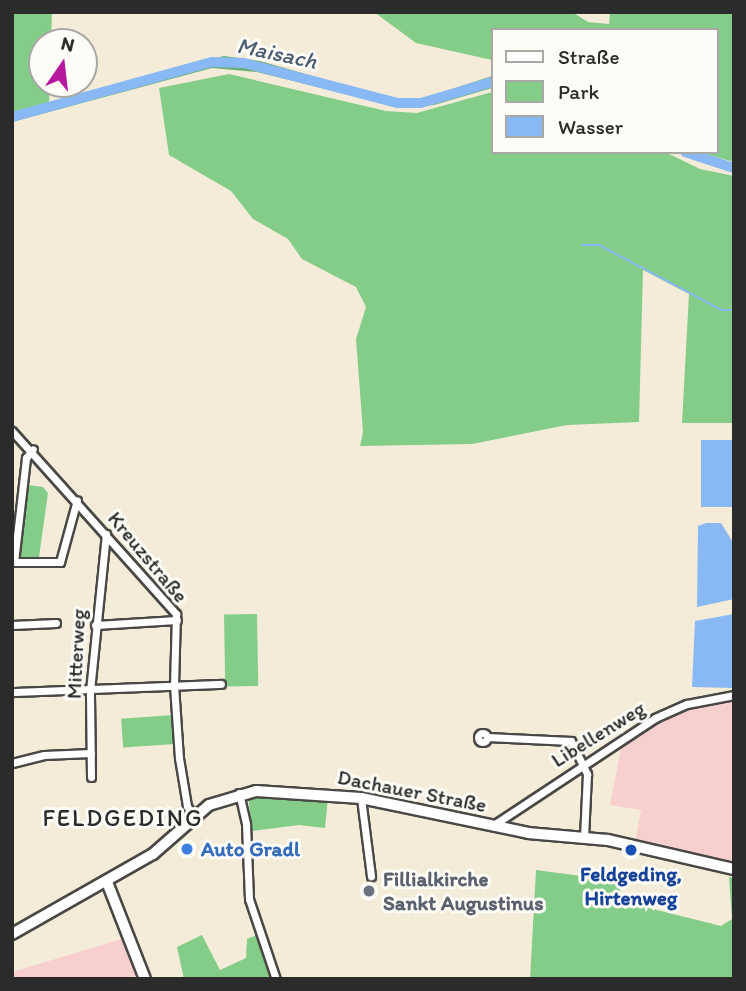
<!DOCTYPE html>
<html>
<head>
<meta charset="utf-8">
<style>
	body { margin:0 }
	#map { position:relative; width:746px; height:991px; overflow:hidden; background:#f4ecd8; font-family:Itim,sans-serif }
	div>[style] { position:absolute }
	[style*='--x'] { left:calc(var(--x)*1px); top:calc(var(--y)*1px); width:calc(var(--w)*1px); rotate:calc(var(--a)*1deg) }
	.built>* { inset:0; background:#f7d0ce }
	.green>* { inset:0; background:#83cd89; transform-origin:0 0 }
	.forest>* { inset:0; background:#6ab075 }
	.water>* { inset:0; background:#89b9f5; transform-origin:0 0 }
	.stream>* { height:2px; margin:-1px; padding:0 1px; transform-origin:1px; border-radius:1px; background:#89b9f5 }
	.river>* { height:10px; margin:-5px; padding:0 5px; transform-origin:5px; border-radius:5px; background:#89b9f5 }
	.roads { filter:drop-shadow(2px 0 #494845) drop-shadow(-2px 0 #494845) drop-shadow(0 2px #494845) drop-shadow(0 -2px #494845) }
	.street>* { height:7px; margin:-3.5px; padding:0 3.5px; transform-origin:3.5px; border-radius:3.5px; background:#fff }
	.street>.ring { margin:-3.5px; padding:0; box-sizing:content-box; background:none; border:7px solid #fff; border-radius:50% }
	.secondary>* { height:10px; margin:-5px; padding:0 5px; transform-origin:5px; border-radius:5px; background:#fff }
	.dots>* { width:19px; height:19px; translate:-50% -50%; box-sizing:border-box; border:4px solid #fdfcf7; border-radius:50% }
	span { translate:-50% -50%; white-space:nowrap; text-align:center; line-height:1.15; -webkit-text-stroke:6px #fdfcf7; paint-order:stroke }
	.street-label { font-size:21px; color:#2b2b2b }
	.shop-label { font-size:21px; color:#366cbe; font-weight:700 }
	.left { translate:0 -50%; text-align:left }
	.transit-label { font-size:21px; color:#164399; font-weight:700 }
	.worship-label { font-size:21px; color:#5b616d; font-weight:700 }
	.water-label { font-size:23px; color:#4c5d72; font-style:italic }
	.quarter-label { font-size:24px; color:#2b2b2b; letter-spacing:2px }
	.frame { position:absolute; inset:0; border:14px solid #2b2b2b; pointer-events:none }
	.legend { position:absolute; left:491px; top:28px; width:228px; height:126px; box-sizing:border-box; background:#fdfcf7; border:2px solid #a9a8a5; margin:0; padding:9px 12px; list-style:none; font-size:21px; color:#2b2b2b }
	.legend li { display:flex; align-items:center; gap:14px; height:35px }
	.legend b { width:35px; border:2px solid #a9a8a5 }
	.north { position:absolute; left:28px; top:28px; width:70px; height:70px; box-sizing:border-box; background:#fdfcf7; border:2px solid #a9a8a5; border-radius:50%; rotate:14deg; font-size:19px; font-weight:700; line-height:28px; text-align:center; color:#2b2b2b }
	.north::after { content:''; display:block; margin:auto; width:24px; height:32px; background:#b5179e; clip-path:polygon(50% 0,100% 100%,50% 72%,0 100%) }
</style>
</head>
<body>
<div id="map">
	<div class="built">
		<div style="clip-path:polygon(734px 697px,734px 865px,635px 843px,641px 810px,610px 805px,622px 744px,655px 719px)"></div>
		<div style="clip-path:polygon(125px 938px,140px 975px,124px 979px,12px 979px,12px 972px)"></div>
	</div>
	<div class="green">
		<div style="clip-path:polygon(12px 12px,52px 12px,51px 42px,42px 42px,42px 84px,50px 84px,49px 102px,12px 112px)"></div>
		<div style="clip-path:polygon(374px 12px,572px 12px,588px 22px,609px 24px,610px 12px,734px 12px,734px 162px,699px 152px,716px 152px,716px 30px,492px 30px,492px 60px,416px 43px)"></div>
		<div style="clip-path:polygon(229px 74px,386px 111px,417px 113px,492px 92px,492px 152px,665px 152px,700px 169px,734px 176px,734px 423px,682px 423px,689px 294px,643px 270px,639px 422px,567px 425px,472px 444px,360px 446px,363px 432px,356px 339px,366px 307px,356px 287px,302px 259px,288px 239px,253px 219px,231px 191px,169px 155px,159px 88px)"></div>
		<div style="clip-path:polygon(27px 485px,43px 487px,48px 493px,39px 557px,19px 557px)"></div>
		<div style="left:257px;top:614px;width:72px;height:33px;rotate:89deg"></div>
		<div style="left:173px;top:715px;width:29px;height:52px;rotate:86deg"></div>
		<div style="clip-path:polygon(248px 796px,328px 798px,325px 828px,299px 825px,252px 831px)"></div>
		<div style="clip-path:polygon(536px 870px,619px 881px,621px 901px,721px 926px,732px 919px,729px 877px,734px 878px,734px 979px,530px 979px)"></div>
		<div style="clip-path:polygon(260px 934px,276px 979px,184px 979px,177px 947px,202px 935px,220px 970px,246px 958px,247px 939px)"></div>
	</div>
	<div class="forest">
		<div style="clip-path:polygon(224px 56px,260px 61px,393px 99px,419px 100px,492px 76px,492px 88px,434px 105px,402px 108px,257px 72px,212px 68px,12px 122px,12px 112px)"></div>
	</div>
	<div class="water">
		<div style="left:701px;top:440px;width:33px;height:67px"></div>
		<div style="clip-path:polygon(706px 523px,721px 523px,734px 544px,734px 599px,697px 607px,698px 526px)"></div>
		<div style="clip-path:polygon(734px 614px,734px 688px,692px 687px,695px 621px)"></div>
	</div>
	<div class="stream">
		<div style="--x:582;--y:245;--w:17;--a:0"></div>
		<div style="--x:599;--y:245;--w:139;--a:27.9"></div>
		<div style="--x:722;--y:310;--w:12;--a:0"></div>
	</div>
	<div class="river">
		<div style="--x:12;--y:117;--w:207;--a:-15.4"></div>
		<div style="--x:212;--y:62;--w:32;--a:2"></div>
		<div style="--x:244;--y:63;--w:159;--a:14.6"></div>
		<div style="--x:398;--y:103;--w:23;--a:0"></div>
		<div style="--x:421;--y:103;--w:74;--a:-16.5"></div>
		<div style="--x:685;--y:152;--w:52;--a:18.1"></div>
	</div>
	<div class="roads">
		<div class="street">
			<div style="--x:12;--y:431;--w:246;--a:48.1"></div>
			<div style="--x:176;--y:614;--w:71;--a:91.6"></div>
			<div style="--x:174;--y:685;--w:73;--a:86.1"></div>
			<div style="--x:179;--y:758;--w:49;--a:80.5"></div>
			<div style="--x:187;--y:806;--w:15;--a:58"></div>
			<div style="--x:12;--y:562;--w:48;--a:0"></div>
			<div style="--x:60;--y:562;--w:64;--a:-74.7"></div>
			<div style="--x:14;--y:562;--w:105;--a:-83.4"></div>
			<div style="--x:26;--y:458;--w:11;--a:-52"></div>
			<div style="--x:12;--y:625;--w:44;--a:-2.6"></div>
			<div style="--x:95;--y:625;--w:82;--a:-3.5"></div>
			<div style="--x:12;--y:692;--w:209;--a:-2.2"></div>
			<div class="ring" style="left:478.5px;top:733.5px;width:2px;height:2px"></div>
			<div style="--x:487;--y:737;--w:84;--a:2.7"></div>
			<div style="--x:571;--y:741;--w:37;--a:64"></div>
			<div style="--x:587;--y:774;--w:63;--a:92.7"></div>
			<div style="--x:12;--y:763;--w:33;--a:-14"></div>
			<div style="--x:44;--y:755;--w:47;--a:-2.4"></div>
			<div style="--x:91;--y:777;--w:86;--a:-90.7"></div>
			<div style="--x:90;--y:691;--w:158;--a:-84.2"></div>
			<div style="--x:239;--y:793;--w:32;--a:77"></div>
			<div style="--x:246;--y:824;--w:75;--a:87.7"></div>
			<div style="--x:249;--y:899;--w:84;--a:71.4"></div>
			<div style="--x:361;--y:798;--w:79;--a:82.7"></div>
			<div style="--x:492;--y:826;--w:196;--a:-33.5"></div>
			<div style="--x:655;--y:718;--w:35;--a:-24"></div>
			<div style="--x:687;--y:704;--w:48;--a:-10.8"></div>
		</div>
		<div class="secondary">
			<div style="--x:107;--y:882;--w:104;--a:68.6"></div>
			<div style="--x:12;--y:934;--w:162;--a:-29.6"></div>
			<div style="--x:153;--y:854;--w:74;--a:-41.2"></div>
			<div style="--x:209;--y:805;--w:49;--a:-16.6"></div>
			<div style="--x:256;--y:791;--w:105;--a:3.8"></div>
			<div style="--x:361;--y:798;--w:171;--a:11.8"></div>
			<div style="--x:528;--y:833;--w:80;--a:5"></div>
			<div style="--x:608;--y:840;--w:129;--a:13"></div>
		</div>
	</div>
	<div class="dots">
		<div style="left:187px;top:849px;background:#3f7fe0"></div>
		<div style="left:631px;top:850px;background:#1a4fb4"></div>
		<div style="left:369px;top:891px;background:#6b7280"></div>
	</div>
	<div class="street-label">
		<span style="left:148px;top:557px;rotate:50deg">Kreuzstraße</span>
		<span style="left:76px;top:654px;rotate:-87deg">Mitterweg</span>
		<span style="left:598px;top:734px;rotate:-32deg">Libellenweg</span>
		<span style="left:412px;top:791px;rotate:11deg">Dachauer Straße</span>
	</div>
	<div class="shop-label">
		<span class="left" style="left:201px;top:849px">Auto Gradl</span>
	</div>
	<div class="transit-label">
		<span style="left:631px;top:886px">Feldgeding,<br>Hirtenweg</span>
	</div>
	<div class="worship-label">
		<span class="left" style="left:383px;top:891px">Fillialkirche<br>Sankt Augustinus</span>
	</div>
	<div class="water-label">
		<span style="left:277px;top:53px;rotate:12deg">Maisach</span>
	</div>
	<div class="quarter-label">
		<span style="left:123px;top:818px">FELDGEDING</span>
	</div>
	<div class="frame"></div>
	<ul class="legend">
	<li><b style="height:9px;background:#fff"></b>Straße</li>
	<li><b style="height:19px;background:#83cd89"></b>Park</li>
	<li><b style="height:19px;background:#89b9f5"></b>Wasser</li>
	</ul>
	<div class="north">N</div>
</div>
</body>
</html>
